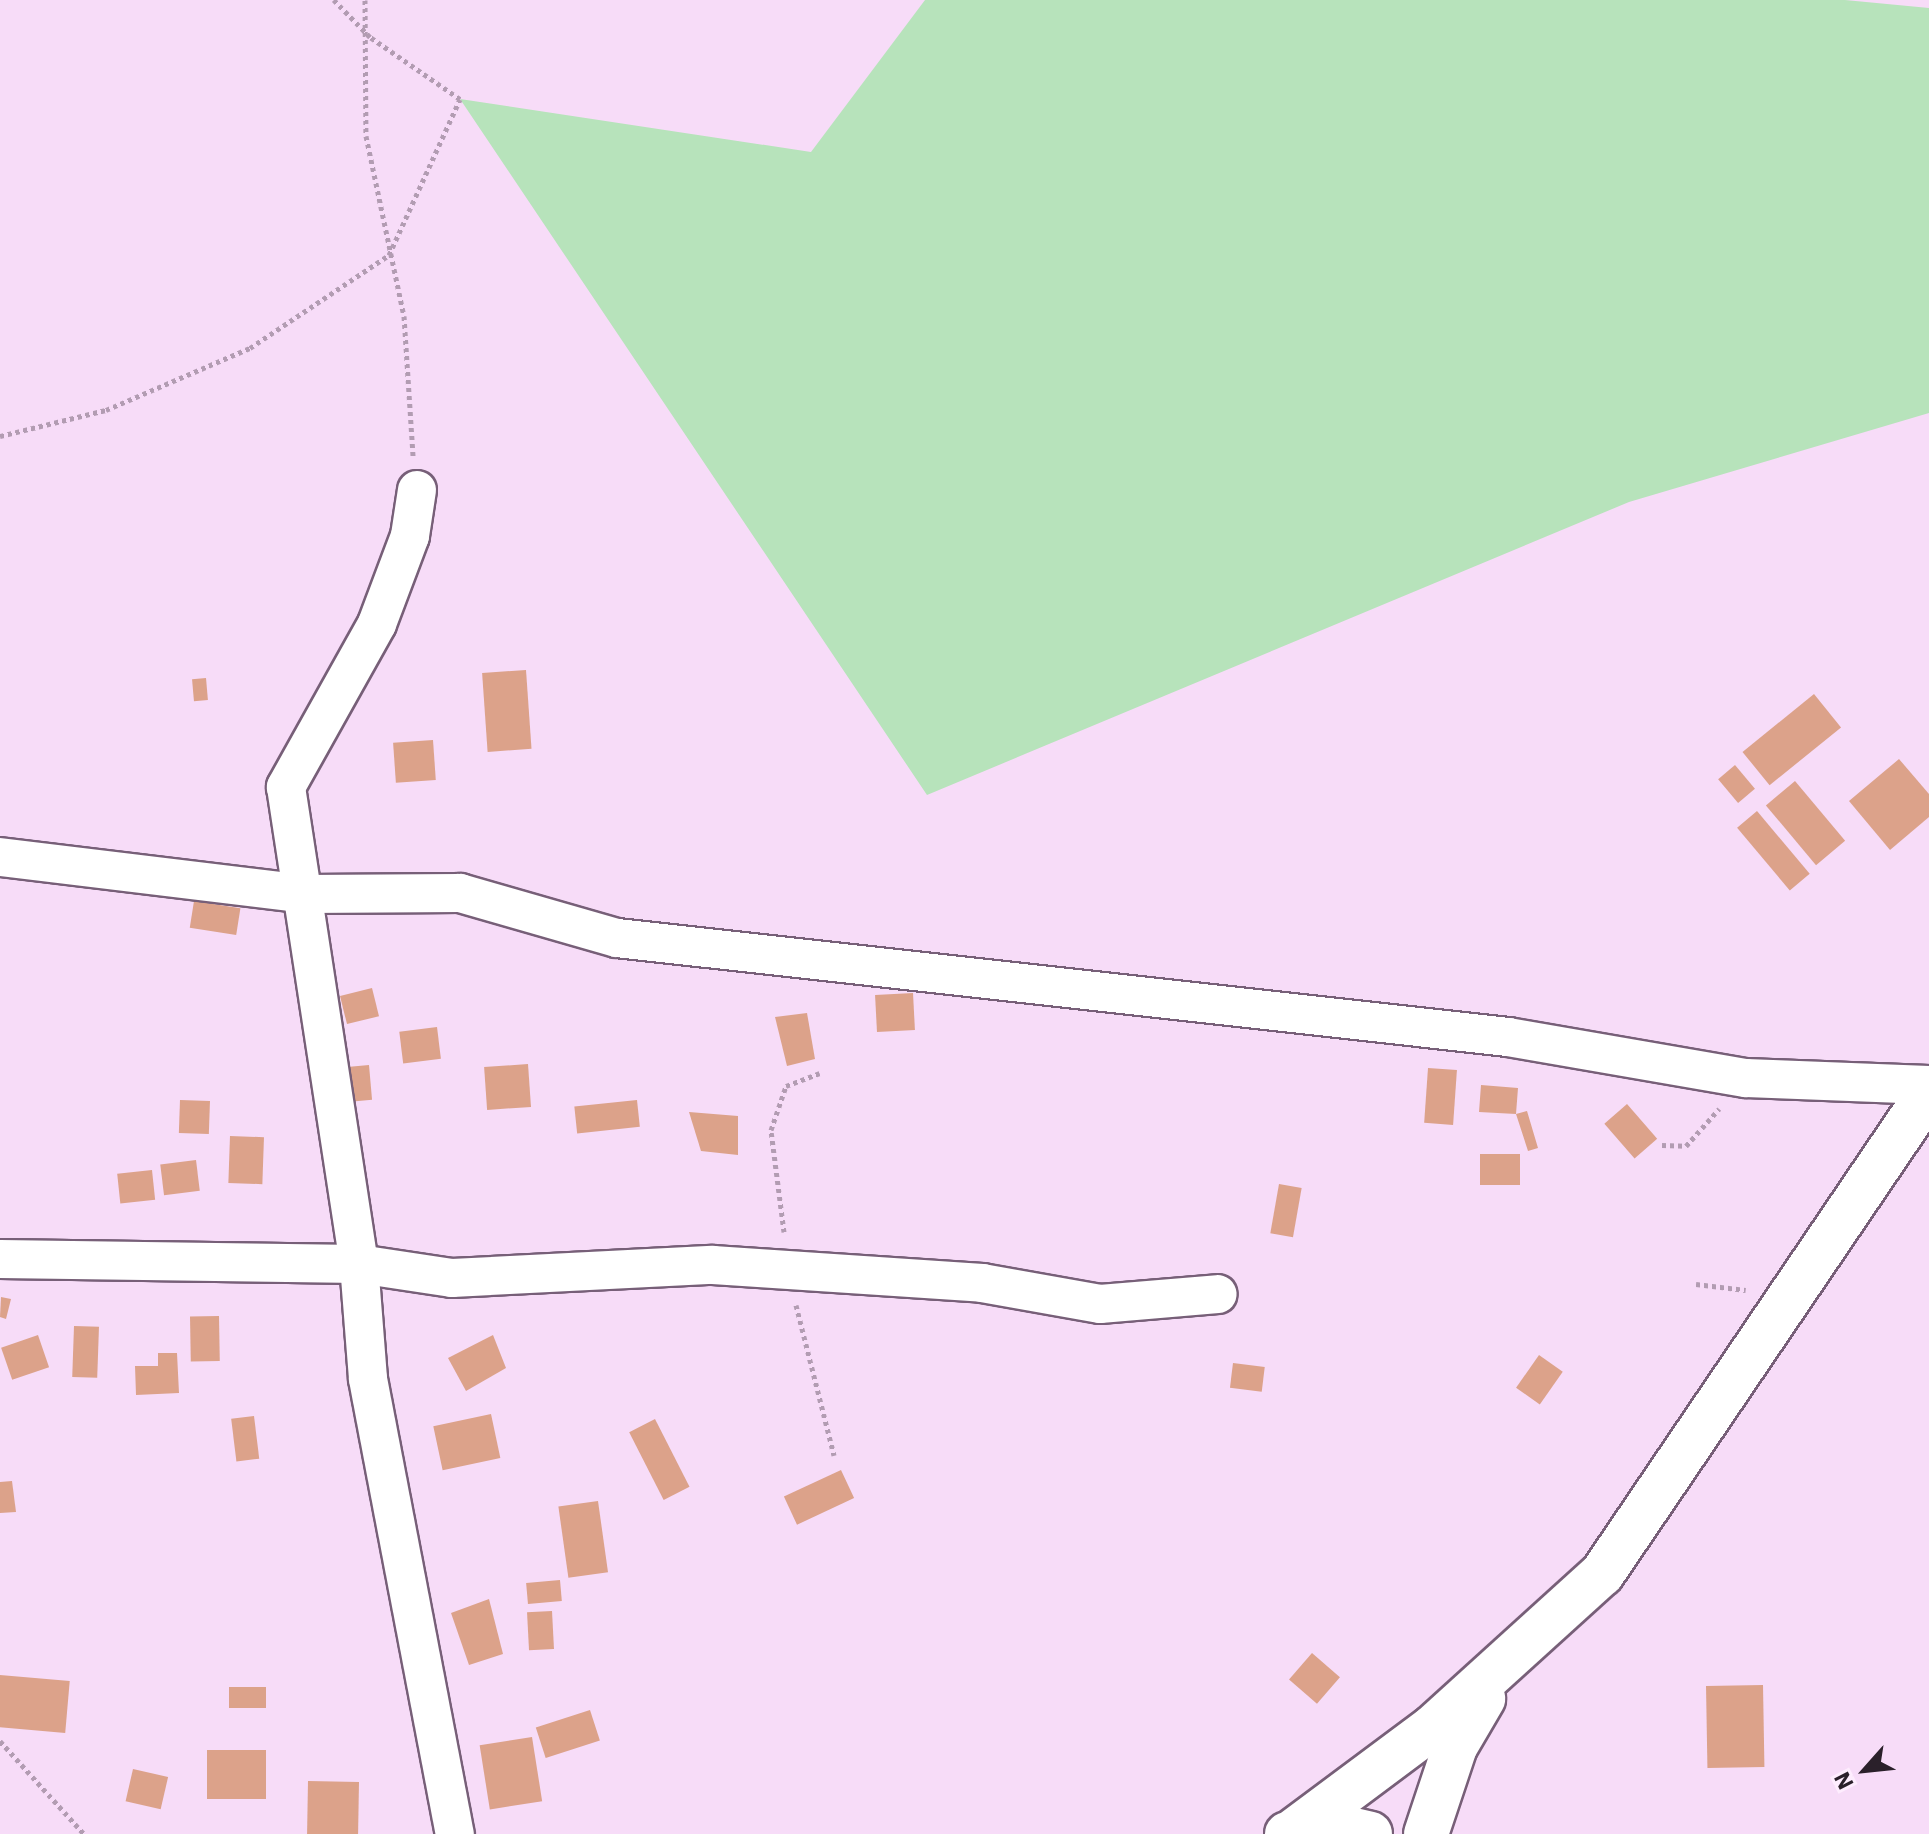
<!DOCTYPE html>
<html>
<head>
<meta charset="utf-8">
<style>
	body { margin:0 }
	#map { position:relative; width:1929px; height:1834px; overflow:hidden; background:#f7dcf8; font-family:"IBM Plex Sans",sans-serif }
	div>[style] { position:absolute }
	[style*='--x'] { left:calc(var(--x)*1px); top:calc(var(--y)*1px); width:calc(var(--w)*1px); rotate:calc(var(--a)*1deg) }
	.green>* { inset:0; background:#b7e3bb }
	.building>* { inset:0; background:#dca28a; transform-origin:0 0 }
	.path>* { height:5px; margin-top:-2.5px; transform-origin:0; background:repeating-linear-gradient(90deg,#b29cb2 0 4px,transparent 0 8px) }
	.roads { filter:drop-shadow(2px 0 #775f78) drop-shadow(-2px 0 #775f78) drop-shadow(0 2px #775f78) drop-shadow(0 -2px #775f78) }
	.minor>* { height:38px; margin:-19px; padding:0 19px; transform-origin:19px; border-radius:19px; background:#fff }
	.secondary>* { height:44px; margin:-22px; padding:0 22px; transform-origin:22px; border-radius:22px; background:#fff }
	.trunk>* { height:44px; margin:-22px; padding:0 22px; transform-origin:22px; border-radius:22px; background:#fff }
	span { translate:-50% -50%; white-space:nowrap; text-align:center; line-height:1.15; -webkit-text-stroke:6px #feedfe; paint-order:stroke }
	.north { position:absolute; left:1825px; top:1730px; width:80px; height:80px; -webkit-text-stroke:6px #feedfe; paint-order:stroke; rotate:243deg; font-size:22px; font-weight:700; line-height:32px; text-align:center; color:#2a202a }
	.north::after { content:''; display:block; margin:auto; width:28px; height:36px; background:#2a202a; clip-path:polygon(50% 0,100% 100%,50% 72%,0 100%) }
</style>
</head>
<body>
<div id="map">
	<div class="green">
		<div style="clip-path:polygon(925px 0,1845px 0,1929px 8px,1929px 413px,1629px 502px,927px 795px,460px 99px,811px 152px)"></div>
	</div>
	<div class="building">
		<div style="left:526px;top:670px;width:79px;height:44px;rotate:86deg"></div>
		<div style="left:206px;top:678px;width:22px;height:14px;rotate:85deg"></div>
		<div style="left:1814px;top:694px;width:43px;height:92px;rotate:51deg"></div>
		<div style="left:433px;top:740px;width:40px;height:40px;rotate:86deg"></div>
		<div style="clip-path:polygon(1899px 759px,1929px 794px,1929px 817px,1890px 850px,1849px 801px)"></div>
		<div style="left:1735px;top:765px;width:31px;height:22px;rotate:50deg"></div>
		<div style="left:1795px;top:781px;width:78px;height:38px;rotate:50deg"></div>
		<div style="left:1757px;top:811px;width:82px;height:26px;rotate:50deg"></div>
		<div style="left:194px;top:901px;width:47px;height:27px;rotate:9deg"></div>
		<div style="left:372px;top:988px;width:29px;height:33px;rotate:76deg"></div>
		<div style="left:913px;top:993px;width:37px;height:38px;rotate:87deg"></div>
		<div style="clip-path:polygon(807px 1013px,815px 1059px,787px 1066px,775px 1017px)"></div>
		<div style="left:437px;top:1027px;width:32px;height:38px;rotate:83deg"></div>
		<div style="left:528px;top:1064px;width:43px;height:44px;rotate:86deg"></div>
		<div style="left:369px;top:1065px;width:35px;height:22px;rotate:85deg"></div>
		<div style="left:1428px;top:1068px;width:29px;height:55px;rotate:4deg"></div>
		<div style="clip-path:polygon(1481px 1085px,1518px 1088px,1516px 1114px,1527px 1111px,1538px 1148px,1528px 1151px,1516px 1114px,1479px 1112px)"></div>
		<div style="left:180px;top:1100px;width:30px;height:33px;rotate:2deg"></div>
		<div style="left:637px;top:1100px;width:27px;height:63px;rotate:84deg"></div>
		<div style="left:1627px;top:1104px;width:46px;height:30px;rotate:49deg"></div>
		<div style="clip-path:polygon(689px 1112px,738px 1116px,738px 1155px,701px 1151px)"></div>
		<div style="left:230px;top:1136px;width:34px;height:47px;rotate:2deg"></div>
		<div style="left:1480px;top:1154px;width:40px;height:31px"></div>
		<div style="left:196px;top:1160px;width:31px;height:36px;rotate:83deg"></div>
		<div style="left:152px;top:1170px;width:30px;height:35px;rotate:84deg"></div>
		<div style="left:1279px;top:1184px;width:23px;height:50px;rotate:10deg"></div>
		<div style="clip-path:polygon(1px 1297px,11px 1299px,6px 1319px,0 1317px)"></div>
		<div style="left:219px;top:1316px;width:45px;height:29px;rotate:89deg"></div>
		<div style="left:74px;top:1326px;width:25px;height:51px;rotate:2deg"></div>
		<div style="left:38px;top:1335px;width:34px;height:39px;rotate:71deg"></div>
		<div style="clip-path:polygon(493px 1335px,506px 1368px,466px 1391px,448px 1358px)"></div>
		<div style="clip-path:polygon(158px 1353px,177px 1353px,179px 1393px,136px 1395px,135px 1366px,158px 1366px)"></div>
		<div style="left:1539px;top:1355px;width:29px;height:40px;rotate:35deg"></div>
		<div style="left:1233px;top:1363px;width:32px;height:25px;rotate:7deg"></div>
		<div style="left:491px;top:1414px;width:45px;height:59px;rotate:78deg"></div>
		<div style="left:254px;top:1416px;width:43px;height:23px;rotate:83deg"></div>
		<div style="left:655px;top:1419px;width:76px;height:29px;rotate:63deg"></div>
		<div style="left:841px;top:1470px;width:31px;height:63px;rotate:65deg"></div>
		<div style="clip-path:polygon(12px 1481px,16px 1512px,0 1513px,0 1482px)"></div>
		<div style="left:598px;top:1501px;width:72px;height:40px;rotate:82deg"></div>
		<div style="left:560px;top:1580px;width:21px;height:34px;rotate:85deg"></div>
		<div style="clip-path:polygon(489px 1599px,503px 1654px,469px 1665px,451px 1613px)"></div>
		<div style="left:552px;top:1611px;width:38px;height:25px;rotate:87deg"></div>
		<div style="left:1312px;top:1653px;width:37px;height:35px;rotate:41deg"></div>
		<div style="left:0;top:1675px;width:70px;height:52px;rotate:5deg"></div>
		<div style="left:1763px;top:1685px;width:82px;height:57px;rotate:89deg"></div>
		<div style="left:266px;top:1687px;width:21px;height:37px;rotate:90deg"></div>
		<div style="left:590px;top:1710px;width:32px;height:57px;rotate:72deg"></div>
		<div style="left:532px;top:1737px;width:65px;height:53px;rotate:81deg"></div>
		<div style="left:207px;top:1750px;width:59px;height:49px"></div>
		<div style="left:133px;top:1769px;width:36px;height:33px;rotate:13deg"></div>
		<div style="left:308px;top:1781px;width:51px;height:53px;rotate:1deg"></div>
	</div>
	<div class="path">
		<div style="--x:365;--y:0;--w:136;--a:89.6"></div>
		<div style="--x:366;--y:136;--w:184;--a:78.1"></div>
		<div style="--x:404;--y:316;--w:141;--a:86.3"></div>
		<div style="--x:0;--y:436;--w:109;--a:-13.8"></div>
		<div style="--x:106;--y:410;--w:157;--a:-23.3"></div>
		<div style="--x:250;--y:348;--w:167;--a:-33.8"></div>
		<div style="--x:389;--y:255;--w:171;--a:-65.5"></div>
		<div style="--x:460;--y:99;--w:109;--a:-145.4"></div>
		<div style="--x:370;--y:37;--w:52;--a:-134.2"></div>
		<div style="--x:1662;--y:1145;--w:24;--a:2"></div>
		<div style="--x:1686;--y:1146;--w:50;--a:-48.3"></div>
		<div style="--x:784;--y:1232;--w:103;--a:-97.3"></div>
		<div style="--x:771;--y:1130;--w:46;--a:-71.2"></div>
		<div style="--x:786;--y:1086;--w:36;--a:-21"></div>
		<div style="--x:1696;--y:1284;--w:50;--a:6.8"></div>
		<div style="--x:796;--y:1305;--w:155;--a:75.8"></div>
		<div style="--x:0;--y:1741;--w:125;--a:47.9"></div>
	</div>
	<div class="roads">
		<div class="minor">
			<div style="--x:417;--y:490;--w:47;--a:98.7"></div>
			<div style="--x:410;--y:536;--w:94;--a:110.6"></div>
			<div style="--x:377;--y:624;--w:187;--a:119.2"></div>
			<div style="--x:286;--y:787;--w:483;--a:81.3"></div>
			<div style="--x:359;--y:1264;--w:115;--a:85.5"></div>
			<div style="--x:368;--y:1379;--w:463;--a:79.2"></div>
			<div style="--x:0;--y:857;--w:308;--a:6.9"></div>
			<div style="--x:306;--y:894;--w:154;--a:-0.4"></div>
			<div style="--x:460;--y:893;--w:163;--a:16"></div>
			<div style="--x:617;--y:938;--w:896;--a:6.34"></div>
			<div style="--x:1508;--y:1037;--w:242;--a:9.8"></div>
			<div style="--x:1746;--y:1078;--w:183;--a:2.2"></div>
			<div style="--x:0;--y:1259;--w:359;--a:0.8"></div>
			<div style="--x:359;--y:1264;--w:94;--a:8.6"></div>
			<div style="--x:452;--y:1278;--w:261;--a:-2.9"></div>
			<div style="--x:713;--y:1265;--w:270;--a:3.8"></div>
			<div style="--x:982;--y:1283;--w:120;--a:10.1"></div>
			<div style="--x:1100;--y:1304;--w:118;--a:-4.8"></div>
		</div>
		<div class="secondary">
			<div style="--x:1295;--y:1830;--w:172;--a:-36.7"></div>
			<div style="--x:1433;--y:1727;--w:228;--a:-42.2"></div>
			<div style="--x:1602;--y:1574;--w:582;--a:-55.85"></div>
			<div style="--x:1426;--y:1834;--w:92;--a:-71.6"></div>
			<div style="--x:1455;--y:1747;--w:56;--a:-59.7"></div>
		</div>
		<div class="trunk">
			<div style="--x:1287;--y:1834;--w:46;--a:-11.3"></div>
			<div style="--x:1332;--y:1825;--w:39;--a:13"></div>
		</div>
	</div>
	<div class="north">N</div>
</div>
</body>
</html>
